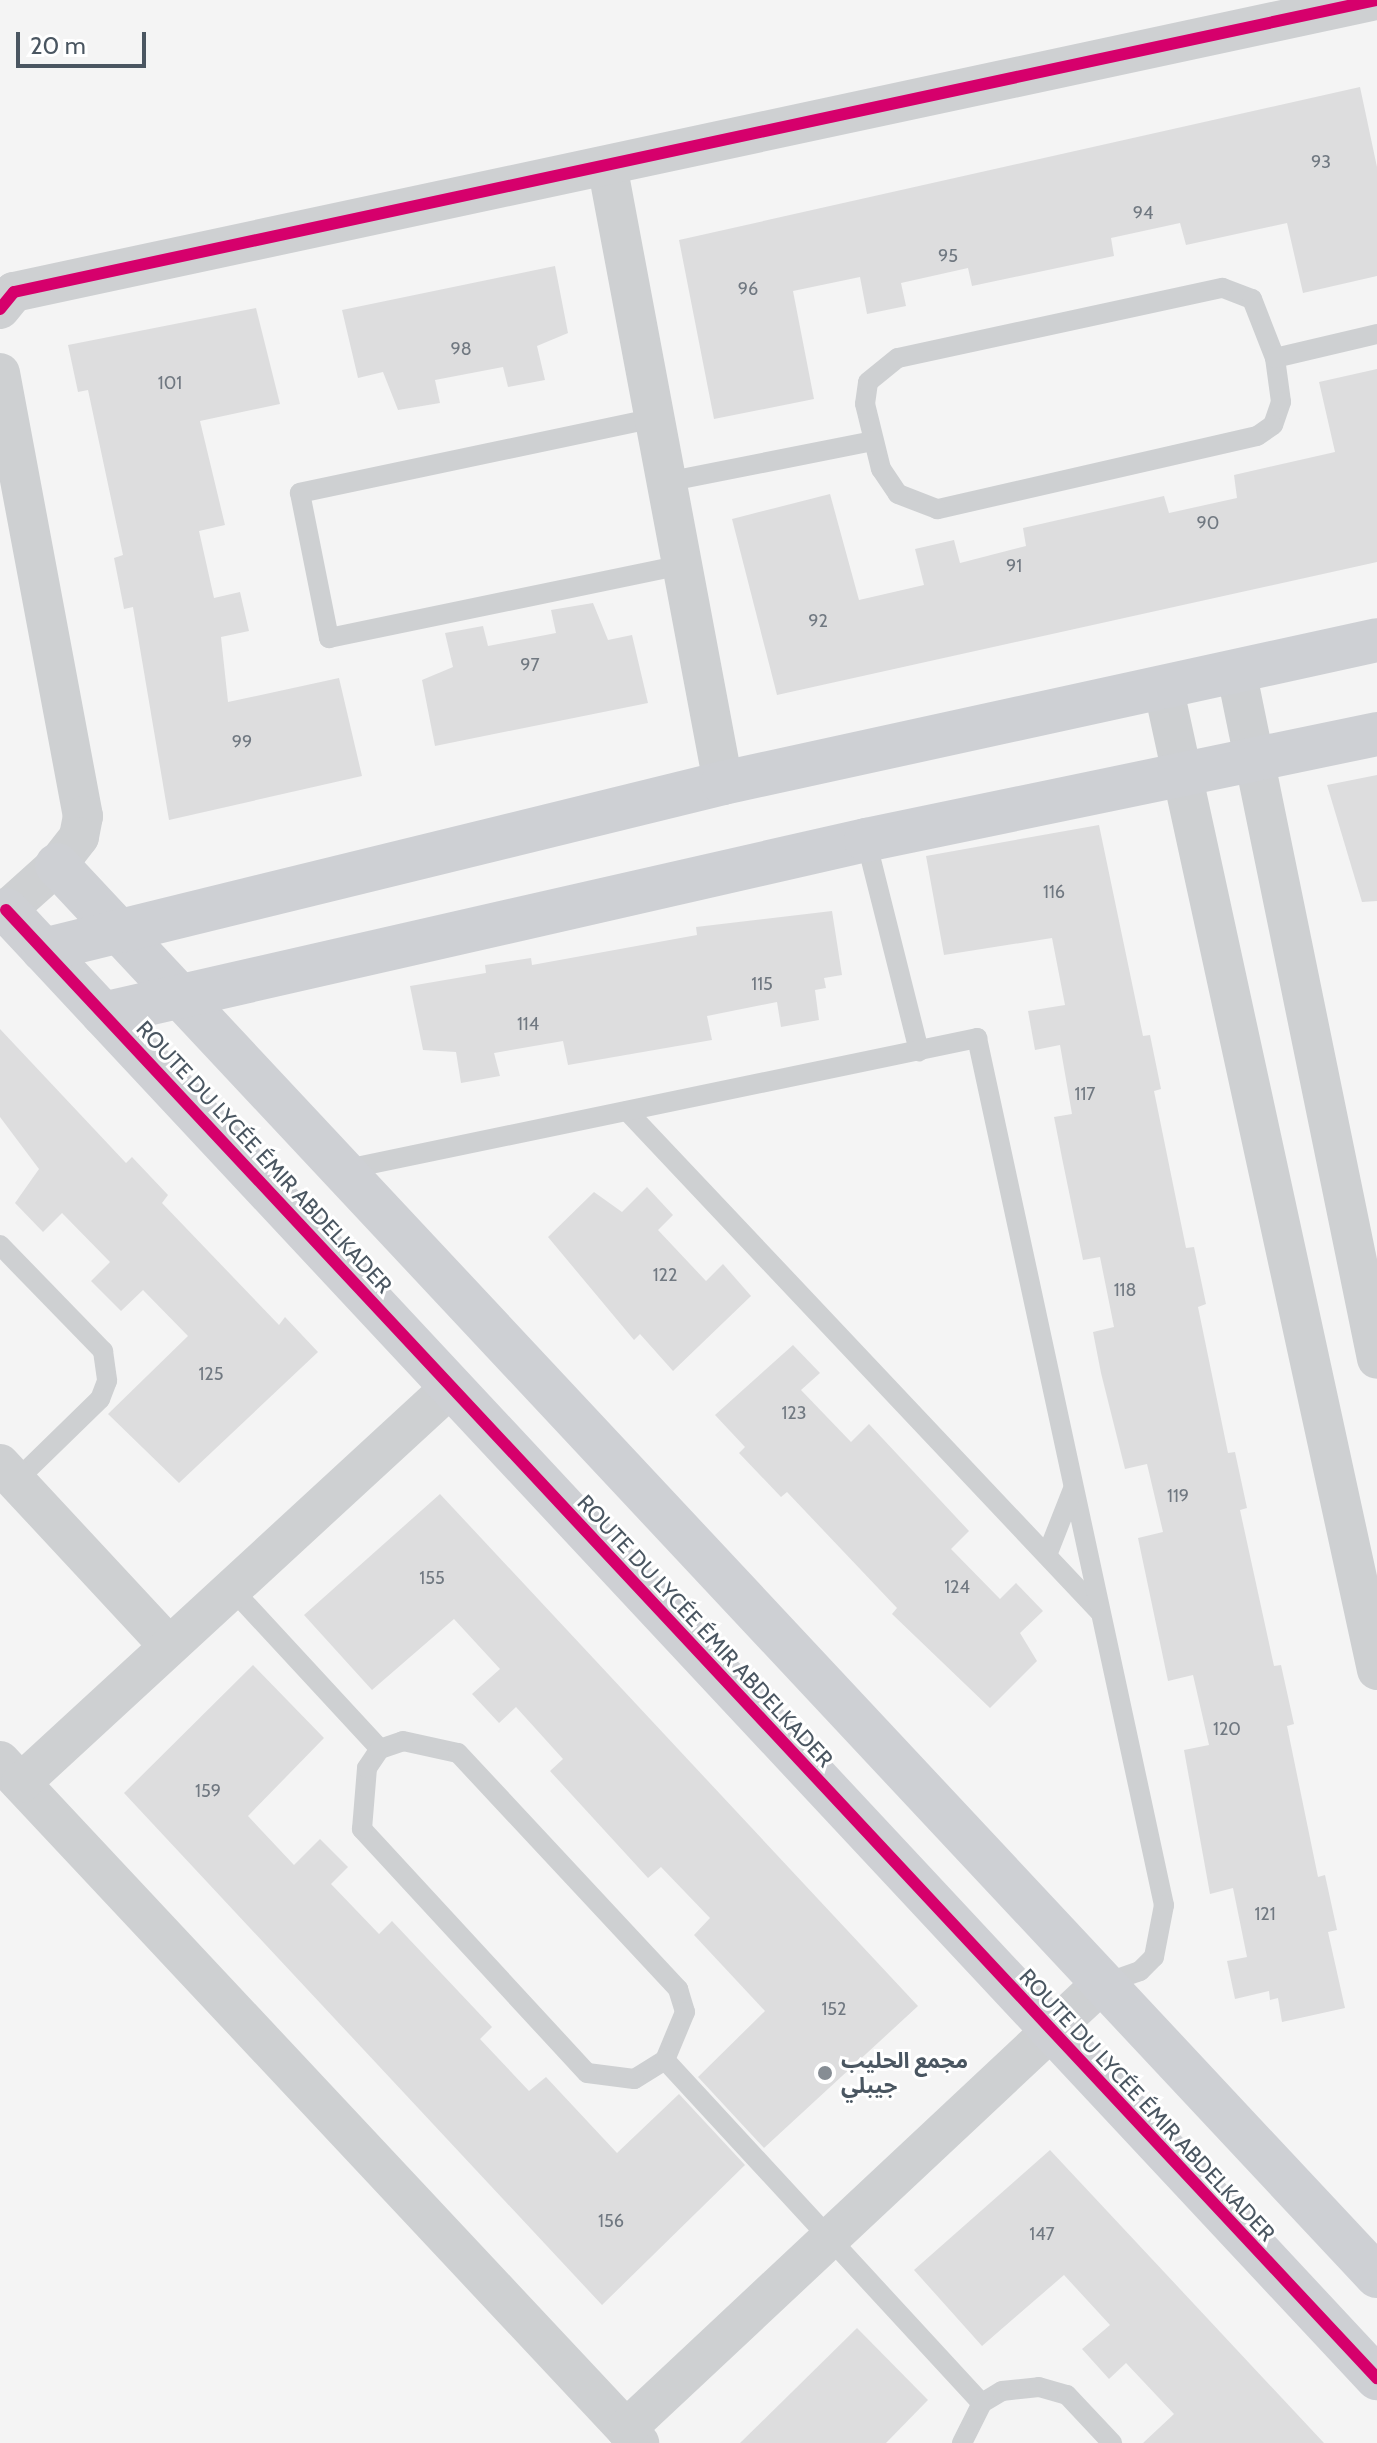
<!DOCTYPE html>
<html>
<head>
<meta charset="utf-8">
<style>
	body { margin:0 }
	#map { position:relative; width:1377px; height:2443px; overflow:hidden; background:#f4f4f4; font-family:Cabin,"Noto Sans Arabic",sans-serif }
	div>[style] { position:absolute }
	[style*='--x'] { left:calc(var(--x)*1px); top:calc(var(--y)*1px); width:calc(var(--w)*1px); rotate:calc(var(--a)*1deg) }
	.building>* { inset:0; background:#ddddde }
	.lane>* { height:20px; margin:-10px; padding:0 10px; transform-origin:10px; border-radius:10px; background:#ced0d2 }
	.street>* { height:40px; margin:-20px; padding:0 20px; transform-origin:20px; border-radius:20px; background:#ced0d2 }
	.secondary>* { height:44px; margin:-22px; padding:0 22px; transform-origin:22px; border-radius:22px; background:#ced0d4 }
	.cycleway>* { height:12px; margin:-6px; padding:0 6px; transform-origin:6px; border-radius:6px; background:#d6006c }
	.dots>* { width:22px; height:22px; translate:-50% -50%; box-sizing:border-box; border:4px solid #fff; border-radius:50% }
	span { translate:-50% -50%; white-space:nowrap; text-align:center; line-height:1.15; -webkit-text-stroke:6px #fff; paint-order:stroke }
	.number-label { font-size:18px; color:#707881 }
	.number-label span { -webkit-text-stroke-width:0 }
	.street-label { font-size:22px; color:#4a5661 }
	.poi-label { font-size:22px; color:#4a5661; font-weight:700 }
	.left { translate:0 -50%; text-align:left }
	.scale { position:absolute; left:16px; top:32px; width:130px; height:36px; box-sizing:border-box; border:4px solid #4a5661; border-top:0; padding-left:10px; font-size:24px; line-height:28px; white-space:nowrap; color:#4a5661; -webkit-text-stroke:6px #fff; paint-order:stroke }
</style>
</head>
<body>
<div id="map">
	<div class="building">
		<div style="clip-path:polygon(1360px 87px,1377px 167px,1377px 276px,1303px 293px,1287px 223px,1186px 245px,1180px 223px,1111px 238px,1114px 256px,972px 286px,968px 268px,901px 283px,906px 306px,867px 314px,860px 277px,793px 291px,814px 399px,714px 419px,679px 240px)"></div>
		<div style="clip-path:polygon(555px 266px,568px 333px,537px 346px,545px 380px,508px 387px,503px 367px,435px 380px,440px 403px,398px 410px,383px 372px,358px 378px,342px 310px)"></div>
		<div style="clip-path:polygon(256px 308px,280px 404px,200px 421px,225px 525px,199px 531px,214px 598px,240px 592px,249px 631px,221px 637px,228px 702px,339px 678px,362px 776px,169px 820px,133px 607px,124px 609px,114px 558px,123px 555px,88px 390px,78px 392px,68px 345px)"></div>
		<div style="clip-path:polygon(1377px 369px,1377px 562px,777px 695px,732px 519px,830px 494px,859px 600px,924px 585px,915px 549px,954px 540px,960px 563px,1026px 546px,1023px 528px,1164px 496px,1169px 513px,1237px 498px,1234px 475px,1335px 452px,1319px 382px)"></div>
		<div style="clip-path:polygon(593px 603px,608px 640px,632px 635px,648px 703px,435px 746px,422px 680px,453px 667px,445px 633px,483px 626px,488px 646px,556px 633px,551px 610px)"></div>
		<div style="clip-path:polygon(1377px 775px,1377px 901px,1362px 902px,1327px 785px)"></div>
		<div style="clip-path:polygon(1099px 825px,1143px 1036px,1150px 1035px,1161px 1089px,1154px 1091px,1186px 1248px,1194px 1247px,1206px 1304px,1198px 1307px,1228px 1453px,1235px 1452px,1247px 1508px,1240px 1510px,1274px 1666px,1281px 1665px,1294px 1724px,1287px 1726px,1318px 1877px,1325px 1875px,1337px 1930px,1328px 1932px,1345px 2008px,1282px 2022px,1278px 1998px,1270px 2000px,1269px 1991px,1235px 1999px,1227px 1961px,1247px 1957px,1233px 1888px,1210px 1894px,1184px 1750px,1209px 1745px,1193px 1675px,1168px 1681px,1138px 1538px,1163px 1532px,1147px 1464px,1125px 1469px,1101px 1373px,1093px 1332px,1114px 1327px,1100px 1257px,1083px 1260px,1062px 1158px,1054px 1117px,1072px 1114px,1060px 1045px,1035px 1050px,1028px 1011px,1065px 1005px,1052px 938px,944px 955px,926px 856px)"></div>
		<div style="clip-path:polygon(832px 911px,842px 975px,824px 978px,826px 988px,815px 990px,819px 1020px,781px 1027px,777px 1002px,707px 1016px,712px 1040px,568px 1065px,563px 1041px,494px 1053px,500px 1076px,461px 1083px,456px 1052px,423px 1050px,410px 986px,486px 973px,485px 965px,531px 958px,532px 965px,697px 935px,696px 927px)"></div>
		<div style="clip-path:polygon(0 1029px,126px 1163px,132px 1157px,168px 1195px,162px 1203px,279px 1325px,285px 1317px,318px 1352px,179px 1483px,108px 1414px,188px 1336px,143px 1290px,121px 1311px,91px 1281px,110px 1262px,62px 1213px,43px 1232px,15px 1203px,39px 1169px,0 1117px)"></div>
		<div style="clip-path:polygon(647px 1187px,673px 1215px,658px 1230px,706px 1281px,723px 1264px,751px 1296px,673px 1371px,640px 1334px,634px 1340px,548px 1237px,594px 1192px,622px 1212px)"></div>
		<div style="clip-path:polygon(793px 1345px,820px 1373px,801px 1390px,851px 1442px,869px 1424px,969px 1531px,951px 1549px,1000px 1599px,1016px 1583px,1043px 1611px,1020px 1633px,1037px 1661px,990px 1708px,892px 1614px,897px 1608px,787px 1492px,781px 1497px,739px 1453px,745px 1447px,715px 1415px)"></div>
		<div style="clip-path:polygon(440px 1494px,918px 2006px,764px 2148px,698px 2077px,765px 2011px,694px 1935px,710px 1918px,661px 1867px,648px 1878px,550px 1771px,563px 1759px,516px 1707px,499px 1723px,472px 1694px,500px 1669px,454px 1619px,372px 1690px,304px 1615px)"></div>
		<div style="clip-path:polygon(253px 1665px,324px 1738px,248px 1816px,294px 1865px,320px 1839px,348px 1867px,331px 1884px,379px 1934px,392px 1921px,492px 2027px,480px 2039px,529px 2091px,546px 2077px,617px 2153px,679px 2094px,745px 2165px,602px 2305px,124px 1793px)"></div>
		<div style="clip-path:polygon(1050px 2150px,1324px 2443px,1143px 2443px,1174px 2414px,1126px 2363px,1109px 2379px,1082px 2349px,1110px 2325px,1064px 2275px,982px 2346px,914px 2270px)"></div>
		<div style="clip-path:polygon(857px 2328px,928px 2400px,886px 2443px,740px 2443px)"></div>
	</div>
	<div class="lane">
		<div style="--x:1223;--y:288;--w:31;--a:21"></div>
		<div style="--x:1252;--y:299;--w:63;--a:68.7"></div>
		<div style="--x:1275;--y:358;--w:44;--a:82.2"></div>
		<div style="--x:1281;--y:402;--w:24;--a:109"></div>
		<div style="--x:1273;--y:425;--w:19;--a:145"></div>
		<div style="--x:1257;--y:436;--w:328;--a:167.1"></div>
		<div style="--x:937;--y:509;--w:42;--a:-159"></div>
		<div style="--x:898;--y:494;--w:30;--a:-124"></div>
		<div style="--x:881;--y:469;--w:67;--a:-103.8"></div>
		<div style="--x:865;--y:404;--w:22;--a:-82"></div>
		<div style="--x:868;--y:382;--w:38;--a:-39"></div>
		<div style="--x:898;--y:358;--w:332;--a:-12.2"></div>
		<div style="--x:1275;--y:358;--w:105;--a:-13.2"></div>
		<div style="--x:655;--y:418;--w:363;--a:168.1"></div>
		<div style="--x:300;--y:493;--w:148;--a:78.7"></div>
		<div style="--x:329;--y:638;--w:359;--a:-11.7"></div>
		<div style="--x:666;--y:482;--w:211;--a:-11.2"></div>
		<div style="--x:866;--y:840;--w:218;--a:75.9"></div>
		<div style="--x:627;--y:1111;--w:688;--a:46.65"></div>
		<div style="--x:342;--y:1170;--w:649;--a:-11.74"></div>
		<div style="--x:977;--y:1038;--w:887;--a:77.83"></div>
		<div style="--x:1164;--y:1905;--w:53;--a:100.9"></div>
		<div style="--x:1154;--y:1957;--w:20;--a:135"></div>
		<div style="--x:1140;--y:1971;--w:42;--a:160.7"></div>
		<div style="--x:0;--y:1245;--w:148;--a:45.8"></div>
		<div style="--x:103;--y:1351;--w:30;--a:82"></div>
		<div style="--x:107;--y:1381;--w:19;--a:111"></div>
		<div style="--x:100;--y:1399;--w:117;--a:135.7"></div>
		<div style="--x:1047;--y:1555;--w:71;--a:-68.5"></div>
		<div style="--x:231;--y:1588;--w:219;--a:47.2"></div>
		<div style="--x:403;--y:1741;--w:56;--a:12.3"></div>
		<div style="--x:458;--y:1753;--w:323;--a:47"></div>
		<div style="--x:678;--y:1989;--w:24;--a:73"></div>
		<div style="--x:685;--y:2012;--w:52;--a:112.6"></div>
		<div style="--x:665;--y:2060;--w:36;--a:148"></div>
		<div style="--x:634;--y:2079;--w:47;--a:-172.7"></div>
		<div style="--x:587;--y:2073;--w:332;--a:-132.7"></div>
		<div style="--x:362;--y:1829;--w:61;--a:-85.3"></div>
		<div style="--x:367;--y:1768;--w:23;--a:-56"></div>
		<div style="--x:380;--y:1749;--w:24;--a:-19"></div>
		<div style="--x:665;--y:2060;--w:467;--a:47.3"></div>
		<div style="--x:962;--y:2443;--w:45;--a:-63.4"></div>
		<div style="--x:982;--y:2403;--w:23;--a:-31"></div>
		<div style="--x:1002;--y:2391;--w:37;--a:-6"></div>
		<div style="--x:1039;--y:2387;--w:29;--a:16"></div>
		<div style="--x:1067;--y:2395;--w:66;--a:46.8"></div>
	</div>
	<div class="street">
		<div style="--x:608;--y:170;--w:624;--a:79.37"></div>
		<div style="--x:0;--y:309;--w:22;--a:-51"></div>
		<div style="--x:14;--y:292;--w:1393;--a:-12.1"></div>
		<div style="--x:0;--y:373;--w:451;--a:79.4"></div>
		<div style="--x:83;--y:816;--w:21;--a:101"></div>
		<div style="--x:79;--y:837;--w:36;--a:128"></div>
		<div style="--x:57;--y:865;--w:76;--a:138.2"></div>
		<div style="--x:1236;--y:670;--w:703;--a:78.43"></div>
		<div style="--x:1163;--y:686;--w:1007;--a:77.73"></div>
		<div style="--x:0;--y:1464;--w:248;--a:47.1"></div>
		<div style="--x:0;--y:1761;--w:935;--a:46.86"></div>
		<div style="--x:21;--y:1783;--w:585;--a:-42.64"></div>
		<div style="--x:626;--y:2429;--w:649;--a:-43.13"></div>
	</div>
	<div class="secondary">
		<div style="--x:57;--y:865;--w:1932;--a:46.91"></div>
		<div style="--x:6;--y:910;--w:2009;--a:46.96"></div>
		<div style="--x:43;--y:950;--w:700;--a:-13.8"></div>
		<div style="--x:723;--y:783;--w:669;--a:-12.33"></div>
		<div style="--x:103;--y:1014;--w:783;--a:-12.85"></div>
		<div style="--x:866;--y:840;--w:522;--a:-11.72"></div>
	</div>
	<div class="cycleway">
		<div style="--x:0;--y:309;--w:22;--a:-51"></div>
		<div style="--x:14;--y:292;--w:1393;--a:-12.1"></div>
		<div style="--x:6;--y:910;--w:2009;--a:46.96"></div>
	</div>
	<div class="dots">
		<div style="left:825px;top:2073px;background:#868d94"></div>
	</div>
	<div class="number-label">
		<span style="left:1321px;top:162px">93</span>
		<span style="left:1143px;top:213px">94</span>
		<span style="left:948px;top:256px">95</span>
		<span style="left:748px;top:289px">96</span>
		<span style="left:461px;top:349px">98</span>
		<span style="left:170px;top:383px">101</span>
		<span style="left:1208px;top:523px">90</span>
		<span style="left:1014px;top:566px">91</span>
		<span style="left:818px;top:621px">92</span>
		<span style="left:530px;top:665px">97</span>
		<span style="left:242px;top:742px">99</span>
		<span style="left:1054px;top:892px">116</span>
		<span style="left:762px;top:984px">115</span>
		<span style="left:528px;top:1024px">114</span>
		<span style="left:1085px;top:1094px">117</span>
		<span style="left:665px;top:1275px">122</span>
		<span style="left:1125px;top:1290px">118</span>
		<span style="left:211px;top:1374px">125</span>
		<span style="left:794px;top:1413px">123</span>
		<span style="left:1178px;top:1496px">119</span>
		<span style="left:432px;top:1578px">155</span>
		<span style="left:957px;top:1587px">124</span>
		<span style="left:1227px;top:1729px">120</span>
		<span style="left:208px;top:1791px">159</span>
		<span style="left:1265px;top:1914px">121</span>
		<span style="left:834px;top:2009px">152</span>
		<span style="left:611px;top:2221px">156</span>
		<span style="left:1042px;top:2234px">147</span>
	</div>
	<div class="street-label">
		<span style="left:264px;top:1157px;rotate:47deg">ROUTE DU LYCÉE ÉMIR ABDELKADER</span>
		<span style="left:705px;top:1631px;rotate:47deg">ROUTE DU LYCÉE ÉMIR ABDELKADER</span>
		<span style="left:1147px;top:2105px;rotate:47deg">ROUTE DU LYCÉE ÉMIR ABDELKADER</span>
	</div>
	<div class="poi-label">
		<span class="left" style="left:841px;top:2073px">مجمع الحليب<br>جيبلي</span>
	</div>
	<div class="scale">20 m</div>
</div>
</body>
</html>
